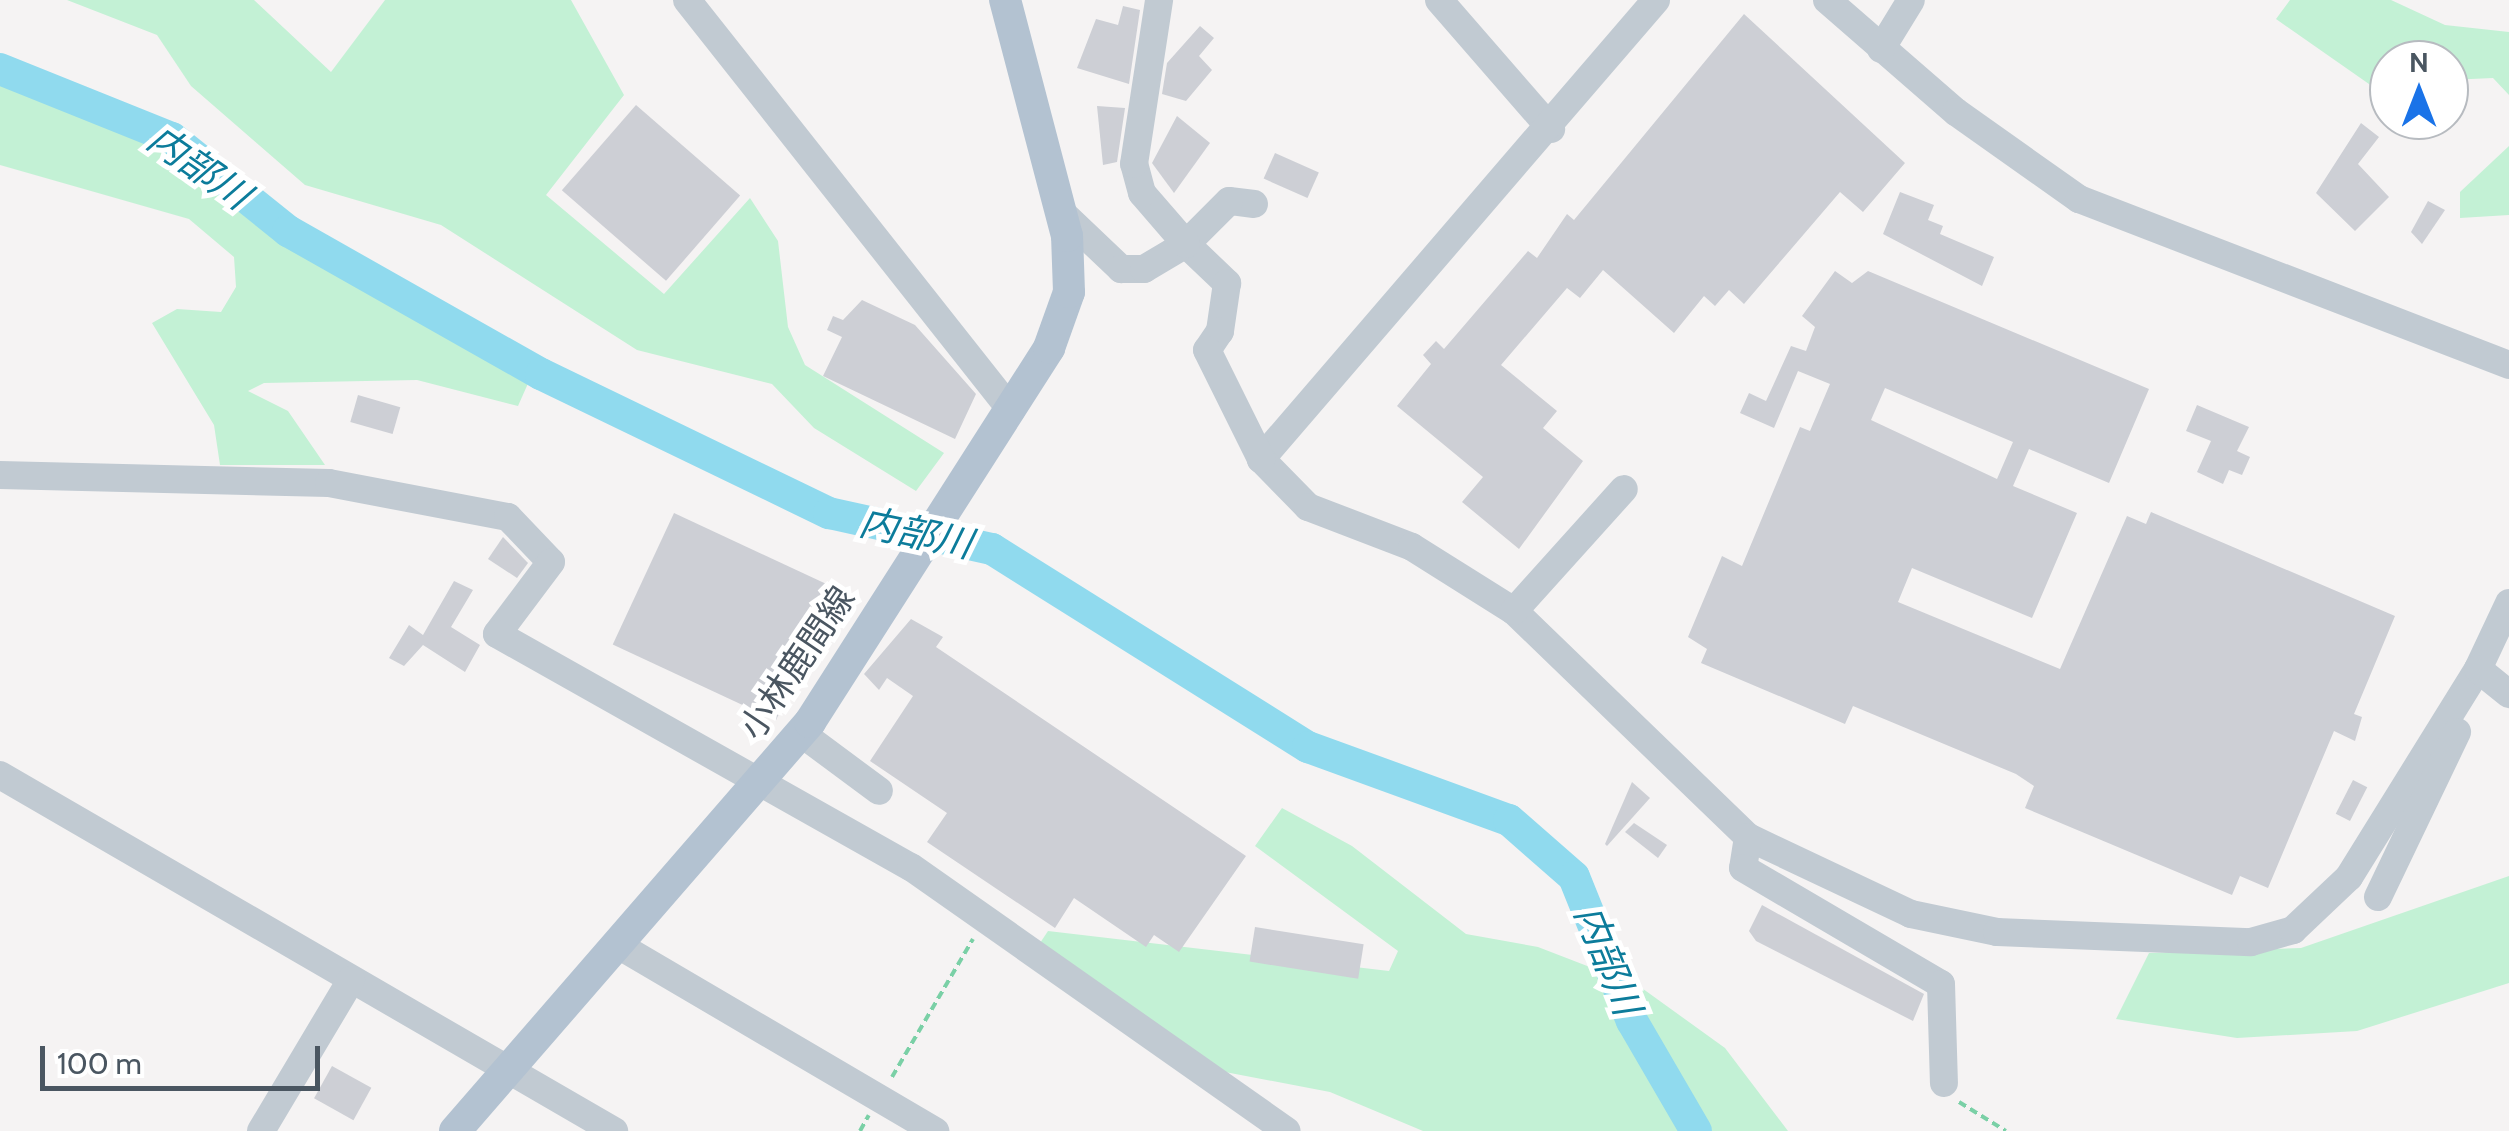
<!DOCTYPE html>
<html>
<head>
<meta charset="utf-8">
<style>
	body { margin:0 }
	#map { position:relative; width:2509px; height:1131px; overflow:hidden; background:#f5f3f3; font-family:Cabin,"Noto Sans JP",sans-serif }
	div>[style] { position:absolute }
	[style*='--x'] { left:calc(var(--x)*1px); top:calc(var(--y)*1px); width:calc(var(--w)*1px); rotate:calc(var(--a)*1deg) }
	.green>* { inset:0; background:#c3f1d5 }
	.river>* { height:32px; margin:-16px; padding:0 16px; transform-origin:16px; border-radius:16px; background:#90daee }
	.building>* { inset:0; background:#cdcfd5; transform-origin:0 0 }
	.path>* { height:4px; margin-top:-2px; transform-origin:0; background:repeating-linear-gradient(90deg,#7ad0a6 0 8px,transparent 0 13px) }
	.minor>* { height:28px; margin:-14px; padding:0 14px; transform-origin:14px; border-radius:14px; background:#c1cad2 }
	.major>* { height:32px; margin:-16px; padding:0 16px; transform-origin:16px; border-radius:16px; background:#b3c2d1 }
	span { translate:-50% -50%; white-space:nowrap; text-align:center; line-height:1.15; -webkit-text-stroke:10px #fff; paint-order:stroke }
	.street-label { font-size:35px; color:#4a5661 }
	.water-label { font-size:38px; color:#0c7c9b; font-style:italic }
	.north { position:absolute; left:2369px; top:40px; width:100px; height:100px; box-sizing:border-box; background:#fff; border:2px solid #b7bbc0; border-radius:50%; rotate:0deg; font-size:28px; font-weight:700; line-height:40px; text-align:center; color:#4a5661 }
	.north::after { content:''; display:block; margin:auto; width:35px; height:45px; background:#1a73e8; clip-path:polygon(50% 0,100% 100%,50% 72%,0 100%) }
	.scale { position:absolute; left:40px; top:1046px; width:280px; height:45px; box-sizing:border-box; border:5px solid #4a5661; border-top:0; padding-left:12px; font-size:30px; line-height:35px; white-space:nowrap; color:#4a5661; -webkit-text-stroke:8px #fff; paint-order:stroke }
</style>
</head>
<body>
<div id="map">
	<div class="green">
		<div style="clip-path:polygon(67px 0,254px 0,331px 72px,385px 0,571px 0,624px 95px,546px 195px,664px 294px,750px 198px,778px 241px,788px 327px,805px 365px,944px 453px,916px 491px,814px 428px,772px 384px,637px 350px,441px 225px,305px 185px,191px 86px,157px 35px)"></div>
		<div style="clip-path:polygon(2290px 0,2391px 0,2445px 25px,2509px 32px,2509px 95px,2493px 78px,2449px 80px,2449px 60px,2389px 60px,2389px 98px,2276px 19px)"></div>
		<div style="clip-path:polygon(0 75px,167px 151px,305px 241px,534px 370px,518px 406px,417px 380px,264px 383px,248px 391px,288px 411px,325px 465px,220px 465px,214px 425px,152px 323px,177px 309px,221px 312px,236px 287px,234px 257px,189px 219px,0 165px)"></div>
		<div style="clip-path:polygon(2509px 146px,2509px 215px,2460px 218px,2460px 192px)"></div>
		<div style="clip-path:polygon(1282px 808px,1352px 846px,1466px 934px,1538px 947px,1639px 986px,1725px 1048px,1788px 1131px,1423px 1131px,1330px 1092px,1225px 1072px,1040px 943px,1048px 931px,1389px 971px,1398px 951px,1255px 846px)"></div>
		<div style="clip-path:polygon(2509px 876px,2509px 983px,2357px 1031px,2237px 1038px,2116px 1019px,2149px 953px,2301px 948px)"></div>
	</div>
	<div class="river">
		<div style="--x:0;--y:69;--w:185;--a:21.9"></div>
		<div style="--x:172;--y:138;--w:149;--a:38.7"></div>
		<div style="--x:288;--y:231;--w:291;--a:29.5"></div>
		<div style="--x:541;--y:374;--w:320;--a:25.8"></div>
		<div style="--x:829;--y:513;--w:167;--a:12.5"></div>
		<div style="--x:992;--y:549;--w:373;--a:32.1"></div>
		<div style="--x:1308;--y:747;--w:214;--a:20"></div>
		<div style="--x:1509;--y:820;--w:86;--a:41.2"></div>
		<div style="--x:1574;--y:877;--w:155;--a:68.1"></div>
		<div style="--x:1632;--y:1021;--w:127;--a:59.8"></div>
	</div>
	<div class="building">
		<div style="clip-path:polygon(1123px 6px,1140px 10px,1129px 84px,1077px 68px,1096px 19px,1118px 25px)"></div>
		<div style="clip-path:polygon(1744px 14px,1905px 163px,1863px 212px,1840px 192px,1744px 304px,1729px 290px,1715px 306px,1704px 296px,1674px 333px,1603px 270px,1580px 298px,1567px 288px,1501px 365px,1557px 411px,1543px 428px,1583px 461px,1519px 549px,1462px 502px,1483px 477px,1397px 406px,1431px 364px,1423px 355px,1436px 341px,1444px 349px,1528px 251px,1537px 258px,1567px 214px,1574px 220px)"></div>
		<div style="clip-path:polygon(1200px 26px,1214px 38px,1199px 56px,1212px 70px,1186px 101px,1162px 94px,1167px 63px)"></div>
		<div style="left:636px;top:105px;width:138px;height:113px;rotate:41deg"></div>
		<div style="clip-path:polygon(1097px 106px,1125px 108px,1117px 162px,1103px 165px)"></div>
		<div style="clip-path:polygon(1177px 116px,1210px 143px,1174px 193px,1152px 163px)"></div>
		<div style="clip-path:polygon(2361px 123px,2379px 137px,2358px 164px,2389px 197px,2355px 231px,2316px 193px)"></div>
		<div style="left:1275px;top:153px;width:48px;height:28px;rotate:24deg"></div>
		<div style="clip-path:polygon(1900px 192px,1934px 205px,1928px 220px,1943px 226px,1940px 234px,1994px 257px,1982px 286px,1883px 234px)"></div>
		<div style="clip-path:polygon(2428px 201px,2445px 210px,2422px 244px,2411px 232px)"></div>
		<div style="clip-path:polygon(evenodd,1835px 271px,1852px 283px,1868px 271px,2149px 389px,2109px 483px,2029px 449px,2013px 486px,2077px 513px,2032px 618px,1912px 568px,1898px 602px,2060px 669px,2127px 516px,2146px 524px,2151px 512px,2395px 616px,2354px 714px,2362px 717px,2355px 741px,2334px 731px,2268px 888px,2240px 876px,2232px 895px,2025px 808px,2034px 786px,2016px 774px,1853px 706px,1845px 724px,1701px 663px,1707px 649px,1688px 637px,1722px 556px,1742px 566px,1800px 427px,1810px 431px,1830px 384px,1798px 371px,1774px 428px,1740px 413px,1749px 393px,1766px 401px,1791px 346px,1806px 351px,1815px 327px,1802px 316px,1835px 271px,1885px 388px,2013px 442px,1997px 479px,1871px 420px,1885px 388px)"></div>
		<div style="clip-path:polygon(862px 300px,915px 325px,976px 394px,955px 439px,823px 376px,842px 337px,827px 330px,833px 316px,843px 320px)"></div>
		<div style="left:358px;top:395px;width:44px;height:28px;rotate:16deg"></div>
		<div style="clip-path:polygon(2197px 405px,2249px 427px,2237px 451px,2250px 457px,2242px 475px,2229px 470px,2223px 484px,2197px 472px,2211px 441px,2186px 431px)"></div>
		<div style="left:674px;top:513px;width:180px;height:145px;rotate:25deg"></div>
		<div style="clip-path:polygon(503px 537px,528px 563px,517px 578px,488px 559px)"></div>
		<div style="clip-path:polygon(454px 581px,473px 590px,451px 627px,480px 645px,465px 672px,423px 645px,404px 666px,389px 658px,409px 625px,423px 635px)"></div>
		<div style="clip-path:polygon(911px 619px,943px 637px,936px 647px,1246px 856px,1179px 952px,1154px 935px,1146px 947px,1074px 898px,1055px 928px,927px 842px,947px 813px,870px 761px,913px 696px,887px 678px,879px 690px,864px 674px)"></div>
		<div style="left:2353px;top:780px;width:16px;height:38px;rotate:27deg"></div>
		<div style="clip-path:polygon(1632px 782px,1650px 798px,1607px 846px,1605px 844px)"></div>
		<div style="clip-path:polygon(1634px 823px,1667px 845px,1658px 858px,1625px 832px)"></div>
		<div style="clip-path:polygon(1762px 905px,1924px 994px,1913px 1021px,1756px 941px,1749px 931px)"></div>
		<div style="left:1255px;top:927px;width:110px;height:35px;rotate:9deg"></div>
		<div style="left:332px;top:1066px;width:45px;height:37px;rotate:29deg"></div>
	</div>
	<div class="path">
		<div style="--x:892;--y:1077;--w:160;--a:-59.6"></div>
		<div style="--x:1959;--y:1102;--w:55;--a:31.7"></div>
		<div style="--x:860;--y:1131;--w:18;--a:-61"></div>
	</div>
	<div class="minor">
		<div style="--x:687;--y:0;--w:523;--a:51.68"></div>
		<div style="--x:1439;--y:0;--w:171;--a:49"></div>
		<div style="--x:1656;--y:0;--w:606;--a:130.71"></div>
		<div style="--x:1261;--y:459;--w:67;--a:45.6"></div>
		<div style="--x:1308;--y:507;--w:111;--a:21"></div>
		<div style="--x:1412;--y:547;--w:120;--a:32.1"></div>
		<div style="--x:1514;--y:611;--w:325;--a:44"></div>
		<div style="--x:1748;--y:837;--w:180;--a:25.3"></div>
		<div style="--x:1911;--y:914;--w:88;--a:11.8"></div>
		<div style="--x:1997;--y:932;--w:254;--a:2.3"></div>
		<div style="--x:2251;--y:942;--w:44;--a:-15.9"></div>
		<div style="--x:2293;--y:930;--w:77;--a:-43.4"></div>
		<div style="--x:2349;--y:877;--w:245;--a:-58.2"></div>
		<div style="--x:2478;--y:669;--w:73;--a:-64.8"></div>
		<div style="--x:1827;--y:0;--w:171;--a:41"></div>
		<div style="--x:1956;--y:112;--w:151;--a:35.3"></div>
		<div style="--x:2079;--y:199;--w:461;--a:21.1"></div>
		<div style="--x:1881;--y:49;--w:57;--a:-58.5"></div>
		<div style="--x:1254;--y:204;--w:25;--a:-173"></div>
		<div style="--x:1229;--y:201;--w:61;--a:135"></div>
		<div style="--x:1186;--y:244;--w:57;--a:43.6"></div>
		<div style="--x:1227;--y:283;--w:49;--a:98.3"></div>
		<div style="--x:1220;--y:331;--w:23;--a:124"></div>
		<div style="--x:1207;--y:350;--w:122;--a:63.6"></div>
		<div style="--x:1061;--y:212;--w:83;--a:43.5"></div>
		<div style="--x:1121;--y:269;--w:23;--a:0"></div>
		<div style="--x:1144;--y:269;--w:49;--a:-30.8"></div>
		<div style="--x:1186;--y:244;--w:67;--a:-130.8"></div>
		<div style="--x:1142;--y:193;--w:30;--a:-105"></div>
		<div style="--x:1134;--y:164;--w:166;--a:-81.3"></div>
		<div style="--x:0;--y:475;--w:329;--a:1.4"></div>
		<div style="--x:329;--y:483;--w:182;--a:10.8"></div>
		<div style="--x:508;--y:517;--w:62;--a:46.3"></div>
		<div style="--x:551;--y:562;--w:90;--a:126.9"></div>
		<div style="--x:497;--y:634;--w:475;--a:29.4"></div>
		<div style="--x:911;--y:867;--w:459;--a:35.1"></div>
		<div style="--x:1514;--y:611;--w:164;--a:-48"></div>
		<div style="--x:2478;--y:669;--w:40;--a:39"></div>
		<div style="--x:801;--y:733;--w:97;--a:36.6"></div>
		<div style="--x:0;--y:775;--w:710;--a:30.11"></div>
		<div style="--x:1748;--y:837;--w:31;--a:99"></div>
		<div style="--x:1743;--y:868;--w:229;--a:30.4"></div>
		<div style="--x:1941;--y:984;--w:99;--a:88.3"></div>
		<div style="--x:2378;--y:897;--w:183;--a:-64.4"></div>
		<div style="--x:618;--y:945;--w:368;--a:30.4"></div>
		<div style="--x:261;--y:1131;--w:176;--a:-59.2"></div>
	</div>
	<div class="major">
		<div style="--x:455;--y:1131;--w:542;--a:-49.04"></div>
		<div style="--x:810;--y:722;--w:444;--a:-57.4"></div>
		<div style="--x:1049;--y:348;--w:59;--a:-70.3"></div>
		<div style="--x:1069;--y:292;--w:56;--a:-92"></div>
		<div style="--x:1067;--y:236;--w:244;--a:-104.7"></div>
	</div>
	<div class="street-label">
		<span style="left:797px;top:663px;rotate:-56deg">小林鹿間線</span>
	</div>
	<div class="water-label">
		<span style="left:199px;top:167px;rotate:35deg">内部川</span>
		<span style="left:916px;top:533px;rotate:12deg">内部川</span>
		<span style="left:1608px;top:960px;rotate:68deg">内部川</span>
	</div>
	<div class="north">N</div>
	<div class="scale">100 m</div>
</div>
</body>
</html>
